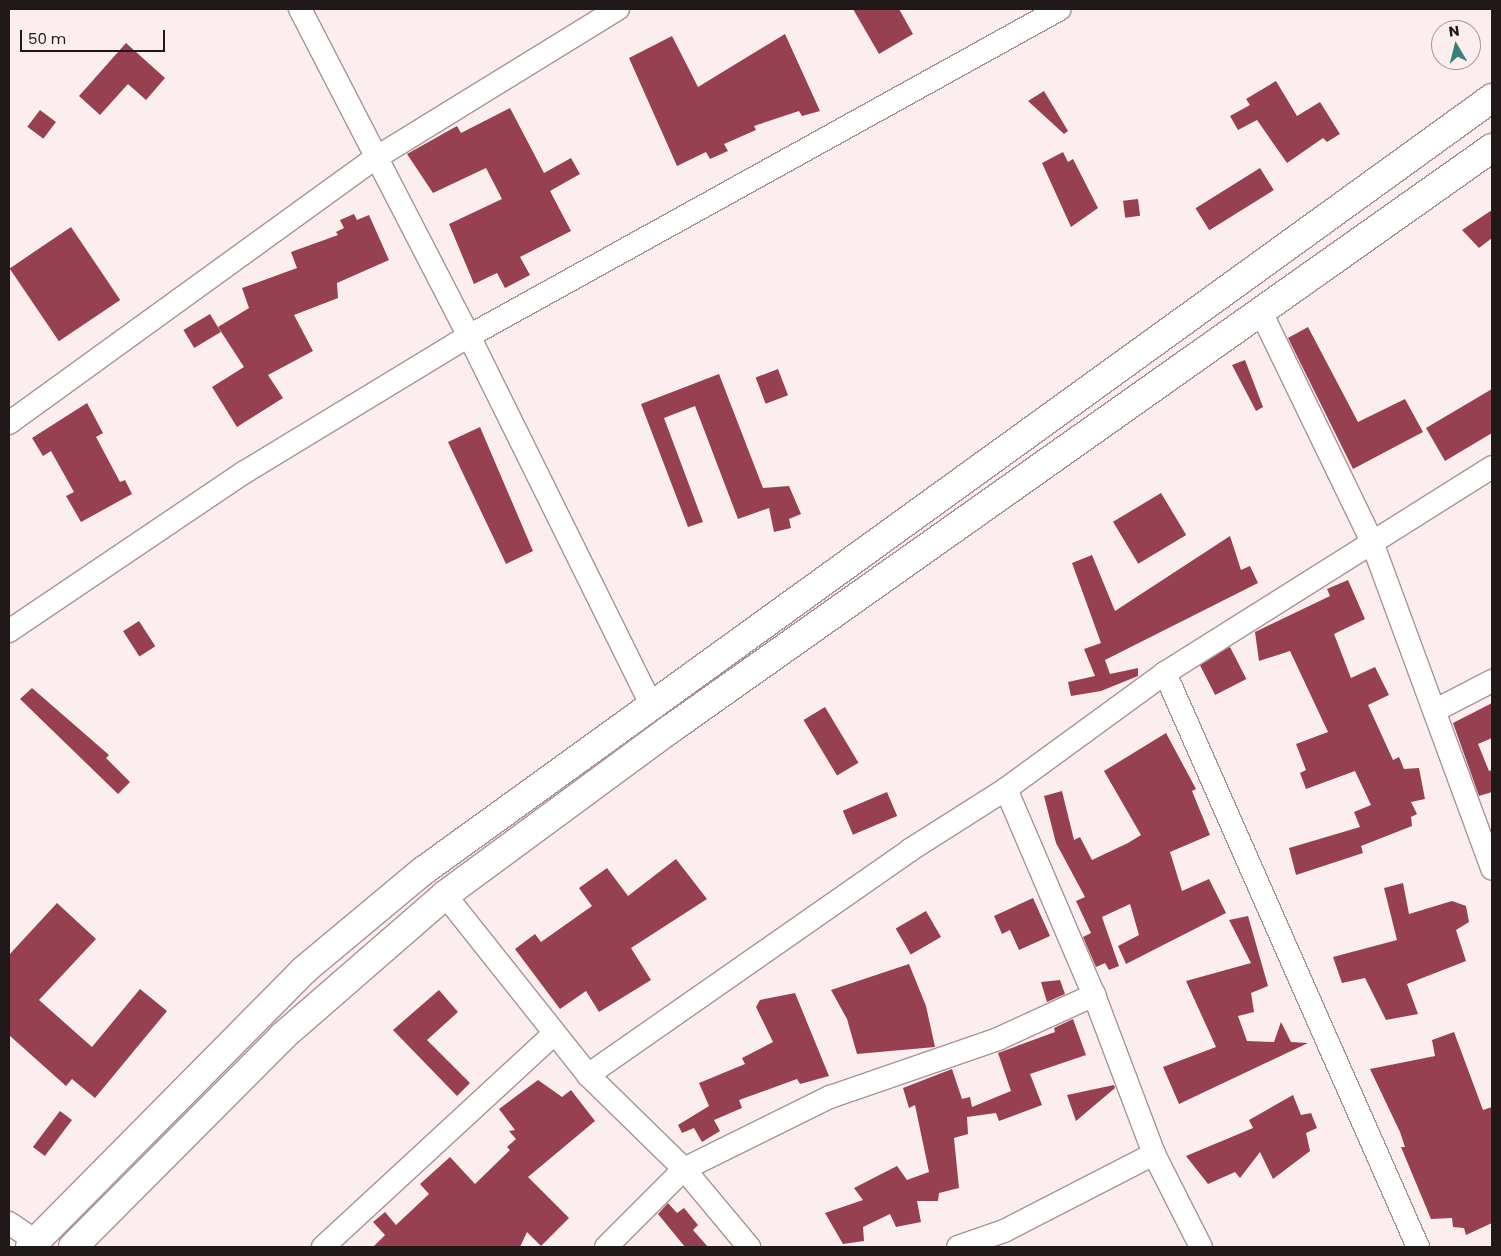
<!DOCTYPE html>
<html>
<head>
<meta charset="utf-8">
<style>
	body { margin:0 }
	#map { position:relative; width:1501px; height:1256px; overflow:hidden; background:#fceeef; font-family:Poppins,sans-serif }
	div>[style] { position:absolute }
	[style*='--x'] { left:calc(var(--x)*1px); top:calc(var(--y)*1px); width:calc(var(--w)*1px); rotate:calc(var(--a)*1deg) }
	.building>* { inset:0; background:#964052; transform-origin:0 0 }
	.roads { filter:drop-shadow(1px 0 #aa9396) drop-shadow(-1px 0 #aa9396) drop-shadow(0 1px #aa9396) drop-shadow(0 -1px #aa9396) }
	.minor>* { height:22px; margin:-11px; padding:0 11px; transform-origin:11px; border-radius:11px; background:#fff }
	.secondary>* { height:28px; margin:-14px; padding:0 14px; transform-origin:14px; border-radius:14px; background:#fff }
	span { translate:-50% -50%; white-space:nowrap; text-align:center; line-height:1.15; -webkit-text-stroke:5px #fceeef; paint-order:stroke }
	.frame { position:absolute; inset:0; border:10px solid #201819; pointer-events:none }
	.north { position:absolute; left:1431px; top:20px; width:50px; height:50px; box-sizing:border-box; background:#fceeef; border:1px solid #a49899; border-radius:50%; rotate:352deg; font-size:14px; font-weight:700; line-height:20px; text-align:center; color:#201819 }
	.north::after { content:''; display:block; margin:auto; width:18px; height:22px; background:#38807b; clip-path:polygon(50% 0,100% 100%,50% 72%,0 100%) }
	.scale { position:absolute; left:20px; top:30px; width:145px; height:22px; box-sizing:border-box; border:2px solid #201819; border-top:0; padding-left:6px; font-size:15px; line-height:18px; white-space:nowrap; color:#201819; -webkit-text-stroke:4px #fceeef; paint-order:stroke }
</style>
</head>
<body>
<div id="map">
	<div class="building">
		<div style="clip-path:polygon(853px 9px,899px 9px,913px 34px,879px 54px)"></div>
		<div style="clip-path:polygon(785px 34px,820px 111px,802px 116px,799px 111px,754px 126px,756px 130px,724px 144px,728px 151px,710px 159px,706px 152px,677px 166px,629px 58px,672px 36px,698px 87px)"></div>
		<div style="clip-path:polygon(126px 43px,165px 78px,146px 100px,128px 84px,100px 115px,79px 96px)"></div>
		<div style="clip-path:polygon(1276px 81px,1297px 116px,1320px 102px,1340px 134px,1327px 142px,1323px 138px,1287px 163px,1257px 120px,1238px 130px,1230px 116px,1250px 105px,1246px 99px)"></div>
		<div style="clip-path:polygon(1044px 91px,1068px 131px,1064px 134px,1028px 101px)"></div>
		<div style="clip-path:polygon(510px 108px,544px 173px,571px 158px,580px 174px,550px 191px,571px 231px,520px 257px,530px 275px,505px 288px,497px 273px,474px 284px,449px 224px,502px 199px,486px 168px,433px 193px,407px 154px,457px 126px,461px 133px)"></div>
		<div style="left:40px;top:110px;width:20px;height:21px;rotate:37deg"></div>
		<div style="clip-path:polygon(1063px 152px,1068px 162px,1073px 159px,1098px 208px,1071px 227px,1042px 163px)"></div>
		<div style="left:1260px;top:168px;width:26px;height:76px;rotate:58deg"></div>
		<div style="left:1138px;top:199px;width:17px;height:15px;rotate:83deg"></div>
		<div style="clip-path:polygon(1492px 210px,1492px 238px,1479px 248px,1462px 230px)"></div>
		<div style="clip-path:polygon(354px 214px,357px 220px,369px 215px,389px 260px,337px 283px,338px 298px,294px 315px,313px 351px,268px 375px,283px 398px,237px 427px,212px 387px,244px 367px,218px 327px,249px 308px,242px 288px,297px 268px,291px 252px,338px 235px,336px 232px,344px 228px,340px 220px)"></div>
		<div style="left:71px;top:227px;width:88px;height:74px;rotate:56deg"></div>
		<div style="left:210px;top:314px;width:21px;height:31px;rotate:59deg"></div>
		<div style="clip-path:polygon(1308px 327px,1358px 422px,1405px 399px,1423px 432px,1353px 469px,1288px 338px)"></div>
		<div style="clip-path:polygon(1245px 360px,1263px 407px,1256px 411px,1232px 365px)"></div>
		<div style="left:778px;top:369px;width:28px;height:24px;rotate:69deg"></div>
		<div style="clip-path:polygon(719px 374px,763px 488px,789px 486px,801px 514px,789px 519px,791px 528px,774px 532px,769px 508px,738px 519px,695px 406px,664px 418px,703px 522px,688px 527px,641px 404px)"></div>
		<div style="clip-path:polygon(1492px 389px,1492px 433px,1445px 461px,1426px 428px)"></div>
		<div style="clip-path:polygon(87px 403px,103px 433px,96px 437px,120px 482px,125px 480px,132px 494px,81px 522px,66px 496px,74px 492px,51px 451px,43px 456px,32px 438px)"></div>
		<div style="clip-path:polygon(480px 427px,533px 551px,506px 564px,448px 442px)"></div>
		<div style="left:1161px;top:493px;width:49px;height:56px;rotate:59deg"></div>
		<div style="clip-path:polygon(1230px 536px,1241px 570px,1250px 566px,1258px 583px,1105px 660px,1110px 674px,1138px 668px,1138px 676px,1101px 691px,1071px 696px,1068px 682px,1095px 676px,1084px 649px,1101px 643px,1072px 563px,1092px 555px,1115px 611px)"></div>
		<div style="clip-path:polygon(1348px 580px,1365px 619px,1334px 634px,1351px 678px,1375px 667px,1389px 695px,1368px 705px,1393px 760px,1399px 757px,1404px 769px,1419px 768px,1425px 799px,1411px 802px,1417px 814px,1411px 817px,1412px 826px,1361px 846px,1363px 853px,1296px 875px,1289px 848px,1360px 827px,1354px 812px,1371px 805px,1355px 771px,1306px 789px,1300px 773px,1306px 770px,1296px 744px,1328px 732px,1290px 651px,1259px 661px,1255px 632px,1330px 596px,1327px 589px)"></div>
		<div style="left:139px;top:621px;width:30px;height:19px;rotate:57deg"></div>
		<div style="left:1230px;top:647px;width:36px;height:35px;rotate:63deg"></div>
		<div style="clip-path:polygon(32px 688px,109px 755px,106px 758px,130px 782px,118px 794px,20px 699px)"></div>
		<div style="clip-path:polygon(1492px 703px,1492px 738px,1478px 744px,1489px 771px,1492px 770px,1492px 792px,1479px 796px,1453px 723px)"></div>
		<div style="left:825px;top:707px;width:65px;height:25px;rotate:59deg"></div>
		<div style="clip-path:polygon(1166px 733px,1196px 789px,1192px 791px,1210px 835px,1170px 852px,1182px 891px,1209px 879px,1226px 913px,1126px 964px,1118px 946px,1139px 935px,1130px 904px,1102px 917px,1119px 966px,1109px 970px,1105px 963px,1096px 967px,1083px 937px,1091px 933px,1076px 901px,1085px 897px,1056px 843px,1044px 796px,1062px 791px,1074px 840px,1080px 837px,1092px 860px,1128px 843px,1141px 835px,1104px 771px)"></div>
		<div style="left:887px;top:792px;width:26px;height:48px;rotate:67deg"></div>
		<div style="clip-path:polygon(676px 859px,707px 899px,631px 948px,651px 980px,599px 1012px,586px 991px,560px 1009px,515px 949px,535px 934px,541px 942px,592px 906px,579px 888px,607px 868px,628px 896px)"></div>
		<div style="clip-path:polygon(1403px 883px,1409px 914px,1452px 901px,1466px 906px,1469px 922px,1456px 930px,1466px 961px,1407px 984px,1418px 1014px,1386px 1020px,1365px 978px,1342px 983px,1333px 957px,1397px 940px,1384px 888px)"></div>
		<div style="clip-path:polygon(1033px 898px,1050px 936px,1019px 950px,1010px 930px,1002px 934px,994px 916px)"></div>
		<div style="clip-path:polygon(57px 903px,96px 939px,39px 1000px,92px 1047px,140px 989px,167px 1011px,95px 1098px,72px 1079px,66px 1086px,9px 1035px,9px 955px)"></div>
		<div style="left:926px;top:911px;width:30px;height:35px;rotate:60deg"></div>
		<div style="clip-path:polygon(1248px 916px,1268px 986px,1251px 993px,1254px 1012px,1238px 1016px,1247px 1041px,1274px 1042px,1281px 1022px,1291px 1042px,1308px 1043px,1179px 1104px,1163px 1067px,1216px 1047px,1186px 981px,1251px 963px,1229px 920px)"></div>
		<div style="clip-path:polygon(909px 964px,926px 1006px,935px 1047px,857px 1054px,847px 1019px,831px 990px)"></div>
		<div style="clip-path:polygon(1060px 980px,1065px 994px,1047px 1002px,1041px 982px)"></div>
		<div style="clip-path:polygon(439px 990px,458px 1012px,427px 1040px,470px 1083px,457px 1096px,393px 1030px)"></div>
		<div style="clip-path:polygon(795px 993px,829px 1076px,800px 1084px,797px 1079px,739px 1100px,742px 1108px,714px 1120px,720px 1131px,702px 1142px,694px 1128px,682px 1133px,678px 1125px,709px 1106px,699px 1083px,745px 1064px,742px 1058px,773px 1042px,756px 1007px,760px 1000px)"></div>
		<div style="clip-path:polygon(1073px 1019px,1086px 1055px,1030px 1074px,1042px 1105px,999px 1121px,996px 1113px,967px 1117px,968px 1134px,954px 1138px,959px 1188px,939px 1193px,938px 1201px,917px 1201px,921px 1222px,896px 1227px,890px 1214px,863px 1227px,864px 1241px,843px 1244px,825px 1213px,863px 1200px,854px 1188px,897px 1166px,907px 1180px,929px 1172px,915px 1105px,909px 1108px,903px 1088px,952px 1069px,962px 1099px,970px 1097px,972px 1107px,1011px 1091px,998px 1053px,1055px 1032px,1054px 1028px)"></div>
		<div style="clip-path:polygon(1454px 1032px,1483px 1110px,1492px 1107px,1492px 1223px,1466px 1235px,1464px 1228px,1453px 1227px,1452px 1218px,1431px 1219px,1401px 1147px,1405px 1147px,1400px 1132px,1370px 1069px,1435px 1056px,1432px 1040px)"></div>
		<div style="clip-path:polygon(538px 1080px,562px 1097px,571px 1090px,595px 1121px,528px 1177px,569px 1218px,541px 1246px,527px 1232px,520px 1247px,373px 1247px,385px 1235px,373px 1222px,385px 1212px,396px 1225px,429px 1194px,420px 1184px,450px 1157px,475px 1184px,510px 1150px,507px 1147px,516px 1139px,509px 1131px,515px 1130px,499px 1109px)"></div>
		<div style="clip-path:polygon(1114px 1085px,1115px 1088px,1076px 1121px,1067px 1095px)"></div>
		<div style="clip-path:polygon(1293px 1095px,1301px 1115px,1311px 1113px,1317px 1128px,1306px 1133px,1310px 1151px,1273px 1179px,1260px 1152px,1240px 1178px,1235px 1172px,1208px 1184px,1186px 1156px,1253px 1128px,1249px 1120px)"></div>
		<div style="left:60px;top:1111px;width:15px;height:45px;rotate:37deg"></div>
		<div style="clip-path:polygon(668px 1203px,677px 1213px,684px 1208px,698px 1225px,693px 1230px,708px 1247px,685px 1247px,658px 1214px)"></div>
	</div>
	<div class="roads">
		<div class="minor">
			<div style="--x:300;--y:9;--w:368;--a:62.7"></div>
			<div style="--x:469;--y:336;--w:411;--a:63.7"></div>
			<div style="--x:1261;--y:312;--w:255;--a:64.2"></div>
			<div style="--x:1372;--y:542;--w:348;--a:69.8"></div>
			<div style="--x:9;--y:423;--w:454;--a:-35.9"></div>
			<div style="--x:377;--y:157;--w:283;--a:-31.6"></div>
			<div style="--x:9;--y:631;--w:285;--a:-34"></div>
			<div style="--x:245;--y:472;--w:262;--a:-31.3"></div>
			<div style="--x:469;--y:336;--w:675;--a:-28.96"></div>
			<div style="--x:1165;--y:673;--w:627;--a:66.21"></div>
			<div style="--x:1436;--y:710;--w:63;--a:-27.4"></div>
			<div style="--x:1006;--y:789;--w:224;--a:66.9"></div>
			<div style="--x:1094;--y:995;--w:170;--a:69.3"></div>
			<div style="--x:1154;--y:1154;--w:104;--a:63.2"></div>
			<div style="--x:445;--y:895;--w:230;--a:51.5"></div>
			<div style="--x:588;--y:1075;--w:134;--a:44.4"></div>
			<div style="--x:684;--y:1169;--w:102;--a:50.2"></div>
			<div style="--x:588;--y:1075;--w:393;--a:-34.9"></div>
			<div style="--x:910;--y:850;--w:114;--a:-32.4"></div>
			<div style="--x:1006;--y:789;--w:197;--a:-36.1"></div>
			<div style="--x:1165;--y:673;--w:386;--a:-32.2"></div>
			<div style="--x:9;--y:1223;--w:32;--a:34"></div>
			<div style="--x:323;--y:1247;--w:314;--a:-42.7"></div>
			<div style="--x:606;--y:1247;--w:110;--a:-45"></div>
			<div style="--x:684;--y:1169;--w:163;--a:-26.3"></div>
			<div style="--x:830;--y:1097;--w:178;--a:-19"></div>
			<div style="--x:998;--y:1039;--w:106;--a:-24.6"></div>
			<div style="--x:958;--y:1247;--w:49;--a:-19.2"></div>
			<div style="--x:1004;--y:1231;--w:169;--a:-27.2"></div>
		</div>
		<div class="secondary">
			<div style="--x:30;--y:1247;--w:390;--a:-45.3"></div>
			<div style="--x:304;--y:970;--w:155;--a:-39.8"></div>
			<div style="--x:423;--y:871;--w:1319;--a:-35.87"></div>
			<div style="--x:73;--y:1247;--w:298;--a:-45.1"></div>
			<div style="--x:283;--y:1036;--w:215;--a:-41"></div>
			<div style="--x:445;--y:895;--w:278;--a:-36.4"></div>
			<div style="--x:669;--y:730;--w:1008;--a:-35.27"></div>
		</div>
	</div>
	<div class="frame"></div>
	<div class="north">N</div>
	<div class="scale">50 m</div>
</div>
</body>
</html>
